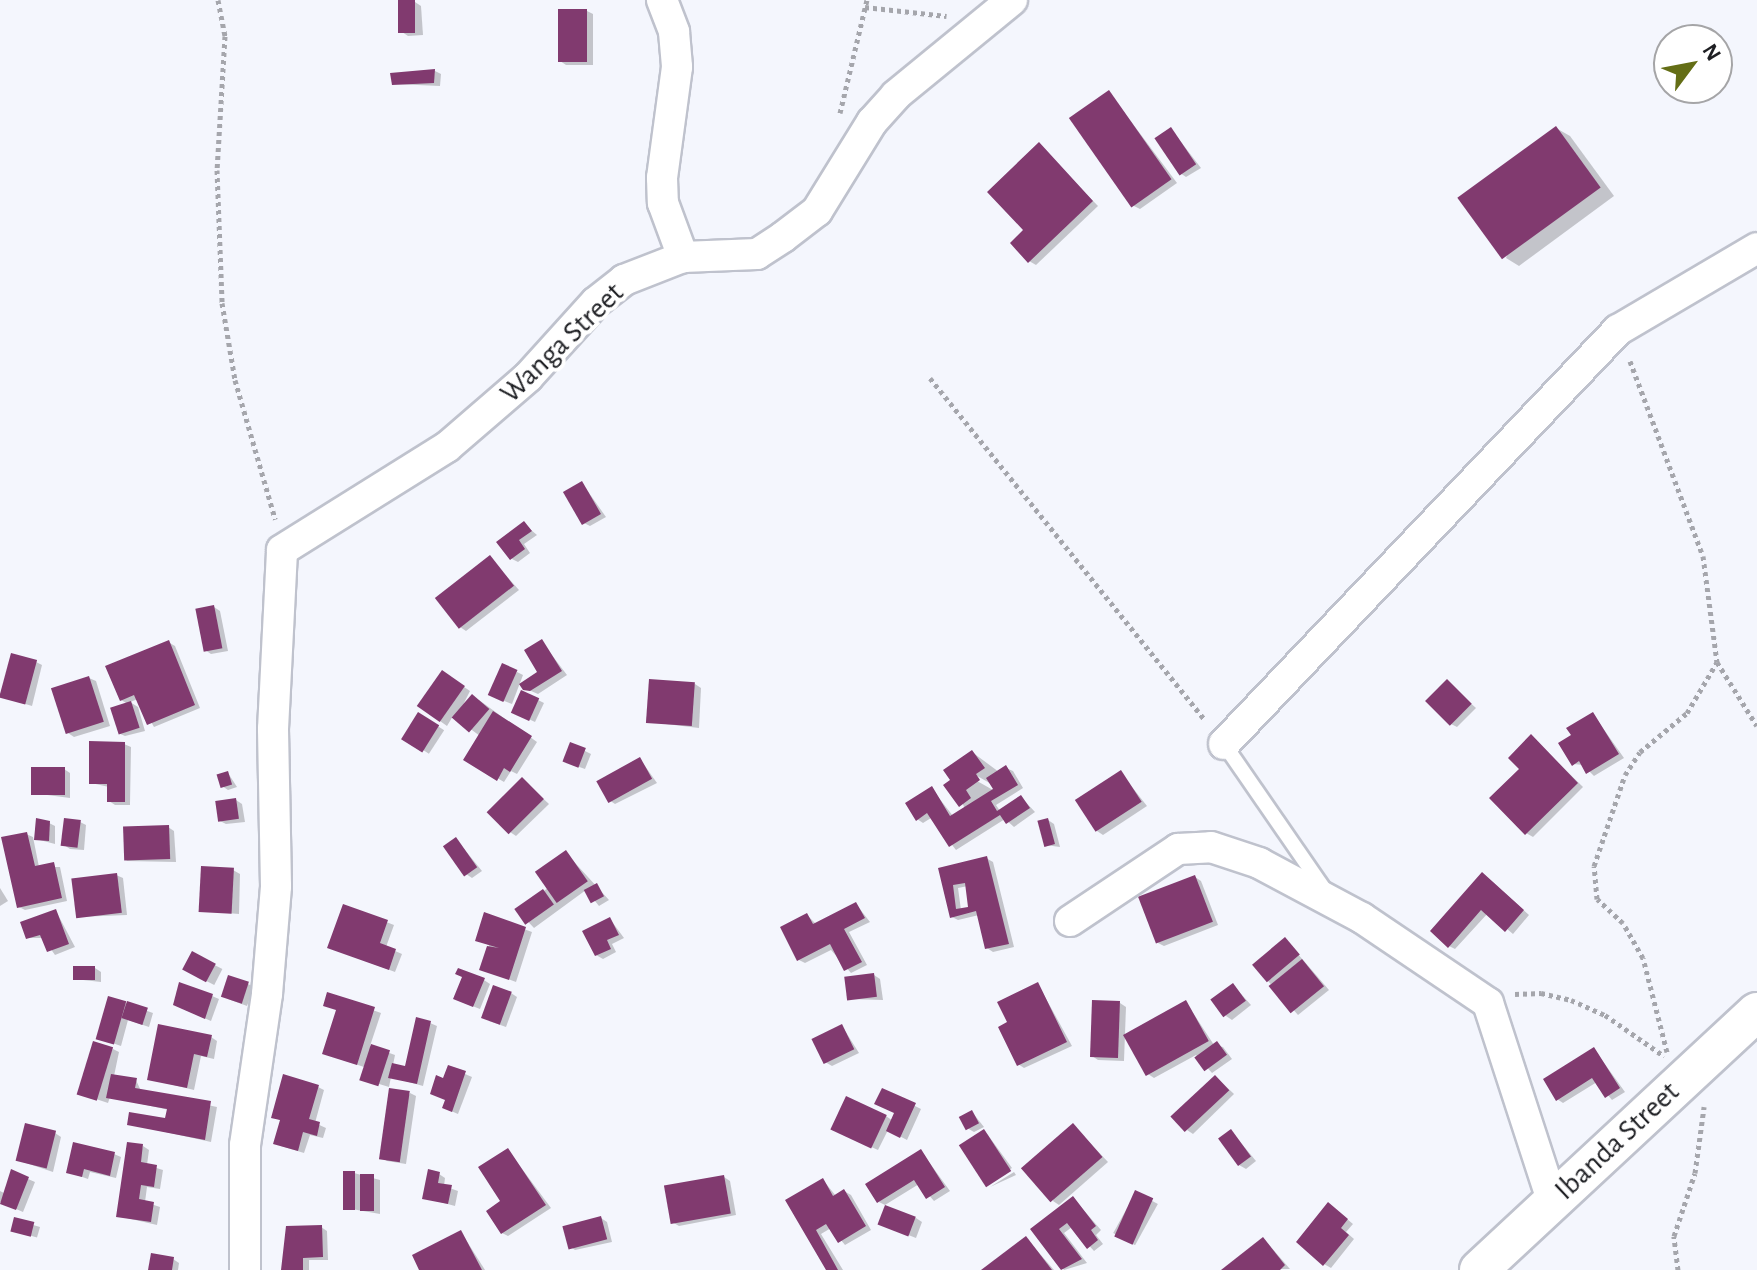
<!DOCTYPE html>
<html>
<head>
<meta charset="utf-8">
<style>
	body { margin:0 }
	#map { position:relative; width:1757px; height:1270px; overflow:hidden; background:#f4f6fd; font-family:"Alegreya Sans",sans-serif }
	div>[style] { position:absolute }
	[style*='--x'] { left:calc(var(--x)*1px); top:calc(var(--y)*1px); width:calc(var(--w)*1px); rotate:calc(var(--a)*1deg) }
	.shadow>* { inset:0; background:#0003; transform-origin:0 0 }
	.building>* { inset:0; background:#813a6f; transform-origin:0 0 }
	.path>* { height:5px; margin-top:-2.5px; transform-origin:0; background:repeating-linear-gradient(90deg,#a5a6ac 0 4px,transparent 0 8px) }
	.roads { filter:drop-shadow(2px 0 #bfc2cd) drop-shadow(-2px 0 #bfc2cd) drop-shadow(0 2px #bfc2cd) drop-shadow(0 -2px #bfc2cd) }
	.service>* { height:14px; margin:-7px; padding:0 7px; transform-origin:7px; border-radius:7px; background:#fff }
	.minor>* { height:30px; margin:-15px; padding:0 15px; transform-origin:15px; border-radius:15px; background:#fff }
	.tertiary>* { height:38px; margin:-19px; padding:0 19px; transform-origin:19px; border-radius:19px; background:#fff }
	span { translate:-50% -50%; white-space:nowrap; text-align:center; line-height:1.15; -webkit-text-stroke:8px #fff; paint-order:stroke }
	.street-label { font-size:30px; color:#1e1f23 }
	.north { position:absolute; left:1653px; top:24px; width:80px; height:80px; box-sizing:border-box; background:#fff; border:2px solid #a5a5a7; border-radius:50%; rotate:58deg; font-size:22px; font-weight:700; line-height:32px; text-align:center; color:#1e1f23 }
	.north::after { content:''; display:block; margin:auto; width:28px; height:36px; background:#646e16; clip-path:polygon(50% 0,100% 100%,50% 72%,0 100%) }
</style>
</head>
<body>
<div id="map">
	<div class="shadow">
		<div style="clip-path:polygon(415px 2px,421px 6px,423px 35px,408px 36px,402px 32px)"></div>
		<div style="clip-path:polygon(587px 11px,593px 14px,593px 65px,566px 65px,560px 61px)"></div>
		<div style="clip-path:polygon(435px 71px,441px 74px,440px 86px,394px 84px)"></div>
		<div style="clip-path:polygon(1109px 92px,1177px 183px,1140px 209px,1134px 206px)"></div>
		<div style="clip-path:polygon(1556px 128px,1570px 136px,1614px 196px,1519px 266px,1506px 258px)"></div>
		<div style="clip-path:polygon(1171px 129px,1201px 168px,1186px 177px,1180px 173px)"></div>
		<div style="clip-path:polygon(1039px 145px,1098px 206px,1036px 265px,1029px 261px,1025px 230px)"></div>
		<div style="clip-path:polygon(582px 483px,606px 517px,590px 526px,584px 523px)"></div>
		<div style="clip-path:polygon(524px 524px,537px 535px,524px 544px,530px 553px,518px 562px,512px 559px)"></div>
		<div style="clip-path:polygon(490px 558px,519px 590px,466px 631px,460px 627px)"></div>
		<div style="clip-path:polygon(214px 607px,220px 611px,228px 651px,211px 654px,205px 650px)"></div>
		<div style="clip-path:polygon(168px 642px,175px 646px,200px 708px,154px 727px,138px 699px,130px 702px,138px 707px,145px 731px,125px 736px,118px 733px,128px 704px,121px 700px)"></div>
		<div style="clip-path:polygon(542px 642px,567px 675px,538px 694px,524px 688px,540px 673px)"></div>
		<div style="clip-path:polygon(36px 662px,42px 665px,32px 706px,2px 697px)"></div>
		<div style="clip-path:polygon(517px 672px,523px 675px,512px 704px,497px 698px)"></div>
		<div style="clip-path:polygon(448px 676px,470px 691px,460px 711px,479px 700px,537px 742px,517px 774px,511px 771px,504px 782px,465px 759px,480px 736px,453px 716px,447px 726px,420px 707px)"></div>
		<div style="clip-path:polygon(89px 678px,96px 681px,110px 726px,74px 737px,68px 733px)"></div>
		<div style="clip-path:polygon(1447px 682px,1476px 708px,1457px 727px,1451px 724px)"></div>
		<div style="clip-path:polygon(695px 684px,701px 688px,699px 728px,649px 722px)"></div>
		<div style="clip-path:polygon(538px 700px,544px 703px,535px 722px,520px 715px)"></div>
		<div style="left:419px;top:714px;width:30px;height:28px;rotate:33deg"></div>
		<div style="clip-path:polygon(1593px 714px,1624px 758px,1594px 776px,1583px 765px,1573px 764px,1573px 736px)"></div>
		<div style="clip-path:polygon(1532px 737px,1583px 787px,1533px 837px,1526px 833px)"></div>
		<div style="clip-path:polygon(124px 744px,131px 747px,130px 805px,115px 805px,109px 801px,109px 787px,91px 783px)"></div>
		<div style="clip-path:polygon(571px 744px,591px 754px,585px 769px,571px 764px)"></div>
		<div style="clip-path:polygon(evenodd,972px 752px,999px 772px,1006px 768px,1013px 771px,1023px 788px,996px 805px,1000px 811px,1021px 797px,1035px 812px,1014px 827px,1005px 819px,956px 850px,931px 818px,923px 823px,917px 819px,932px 789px,953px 816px,965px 809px,952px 780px,972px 752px,972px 773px,993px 785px,993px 790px,970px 777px,972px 773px)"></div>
		<div style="clip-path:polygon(640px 759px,657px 783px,615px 804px,609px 800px)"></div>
		<div style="clip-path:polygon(64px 769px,70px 773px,70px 798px,32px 793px)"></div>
		<div style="clip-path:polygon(228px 773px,237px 787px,228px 790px,222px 786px)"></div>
		<div style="clip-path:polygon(1121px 773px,1147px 806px,1103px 835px,1097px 831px)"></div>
		<div style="clip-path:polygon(522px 779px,549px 804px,516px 836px,510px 832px)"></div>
		<div style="clip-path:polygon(236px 800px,242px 804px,245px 822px,226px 824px,220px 821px)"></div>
		<div style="clip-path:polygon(1048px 820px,1054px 824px,1060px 847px,1045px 845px)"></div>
		<div style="clip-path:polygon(80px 822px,86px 825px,84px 850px,70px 849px,64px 845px)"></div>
		<div style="clip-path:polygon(49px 823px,55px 826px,55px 844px,36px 839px)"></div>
		<div style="clip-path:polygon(168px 827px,174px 831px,176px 862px,126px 861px)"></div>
		<div style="clip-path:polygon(26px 834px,33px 837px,39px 867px,60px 867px,67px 901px,25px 910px,19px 907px)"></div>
		<div style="clip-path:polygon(456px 839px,482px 871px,472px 878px,466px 874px)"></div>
		<div style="clip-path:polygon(566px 853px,609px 900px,599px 906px,586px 890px,534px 928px,518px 911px,549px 887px)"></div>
		<div style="clip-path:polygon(evenodd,986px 858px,993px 862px,1014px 947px,993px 952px,987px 948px,979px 915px,958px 920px,952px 917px,940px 870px,986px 858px,968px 886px,970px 909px,961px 910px,958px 888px,968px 886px)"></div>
		<div style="clip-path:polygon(233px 870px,240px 874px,239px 914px,203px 911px)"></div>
		<div style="clip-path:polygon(116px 875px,123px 878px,127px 915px,78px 917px)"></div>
		<div style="clip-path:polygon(1195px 877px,1201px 881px,1218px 925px,1164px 946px,1158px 943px)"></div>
		<div style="clip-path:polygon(1489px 879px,1529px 915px,1513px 934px,1488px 913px,1455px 949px,1449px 946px)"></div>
		<div style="clip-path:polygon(0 888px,8px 901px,0 906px)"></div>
		<div style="clip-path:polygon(856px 904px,870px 922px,849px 932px,867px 965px,851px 973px,831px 950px,805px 963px,799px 960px,807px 915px,816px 924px)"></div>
		<div style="clip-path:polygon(345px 906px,394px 925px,386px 947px,402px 954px,395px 972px,336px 950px)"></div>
		<div style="clip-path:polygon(56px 911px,75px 947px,55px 955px,43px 938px,28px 938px)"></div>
		<div style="clip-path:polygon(485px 915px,532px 932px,516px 982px,482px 969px,489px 945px,477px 940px)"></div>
		<div style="clip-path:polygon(610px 919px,624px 938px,612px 944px,616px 952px,603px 959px,596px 955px)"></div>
		<div style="clip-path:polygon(1285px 939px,1329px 990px,1298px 1015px,1268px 981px)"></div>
		<div style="left:193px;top:954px;width:33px;height:18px;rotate:27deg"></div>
		<div style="clip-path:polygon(95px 968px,101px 972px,101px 982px,74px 979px)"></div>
		<div style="clip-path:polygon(874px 975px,880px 979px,883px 1000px,848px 999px)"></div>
		<div style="clip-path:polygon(484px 980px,490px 984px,480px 1009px,462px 1002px)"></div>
		<div style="clip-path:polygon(248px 984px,254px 987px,247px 1006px,228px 999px)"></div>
		<div style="clip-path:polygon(1038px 984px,1072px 1046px,1024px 1068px,1018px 1064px,1010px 1023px)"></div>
		<div style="clip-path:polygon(1233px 985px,1251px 1005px,1232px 1020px,1226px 1016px)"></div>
		<div style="clip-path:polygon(511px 993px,517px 997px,506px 1027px,489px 1021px)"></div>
		<div style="clip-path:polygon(328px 994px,381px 1013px,370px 1046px,395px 1055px,393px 1065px,406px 1068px,430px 1023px,437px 1026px,423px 1086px,391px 1077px,389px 1087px,366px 1080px,372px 1050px,364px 1067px,331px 1056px,338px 1011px)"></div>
		<div style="clip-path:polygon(212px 996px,219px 999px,211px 1021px,181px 1008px)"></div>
		<div style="clip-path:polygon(110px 998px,153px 1013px,149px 1027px,128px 1020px,121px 1046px,98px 1038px)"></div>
		<div style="clip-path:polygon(1186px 1002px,1214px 1045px,1223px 1047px,1232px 1059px,1212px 1073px,1196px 1055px,1154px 1078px,1148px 1074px)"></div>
		<div style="clip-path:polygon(1120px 1003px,1126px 1007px,1124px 1061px,1098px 1060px,1092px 1056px)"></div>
		<div style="clip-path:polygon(842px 1026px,859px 1053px,832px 1066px,825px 1062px)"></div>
		<div style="clip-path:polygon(211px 1037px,217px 1041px,214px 1059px,201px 1056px,194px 1090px,149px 1079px)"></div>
		<div style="clip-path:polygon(113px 1049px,119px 1052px,114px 1076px,136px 1080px,141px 1091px,217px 1107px,211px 1142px,129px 1124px,167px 1120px,169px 1110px,110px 1097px,108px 1103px,81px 1094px)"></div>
		<div style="clip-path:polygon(1594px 1049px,1625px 1092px,1612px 1100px,1597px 1082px,1563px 1103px,1557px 1099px)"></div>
		<div style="clip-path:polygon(449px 1067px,472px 1077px,458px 1114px,451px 1111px,447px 1100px,444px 1080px)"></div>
		<div style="clip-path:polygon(1216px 1077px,1234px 1094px,1193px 1134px,1187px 1130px)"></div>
		<div style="clip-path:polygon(318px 1087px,324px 1090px,315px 1123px,326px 1128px,323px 1138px,310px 1135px,304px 1153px,281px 1146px,282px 1121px,273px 1117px)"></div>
		<div style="clip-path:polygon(883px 1090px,921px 1109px,907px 1140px,888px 1130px,878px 1150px,840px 1133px,886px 1116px,893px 1121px,896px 1113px)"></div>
		<div style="clip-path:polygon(410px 1093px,416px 1096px,406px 1164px,387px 1161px,381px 1157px)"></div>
		<div style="clip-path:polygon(972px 1112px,984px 1127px,974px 1132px,967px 1128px)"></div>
		<div style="clip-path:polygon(1073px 1125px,1108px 1162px,1059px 1205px,1053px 1201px)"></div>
		<div style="clip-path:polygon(985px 1131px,1012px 1168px,987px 1184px)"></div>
		<div style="clip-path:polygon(1231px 1131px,1256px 1161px,1246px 1169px,1239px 1165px)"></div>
		<div style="clip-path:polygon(55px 1133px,61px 1137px,53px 1172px,17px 1160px)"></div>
		<div style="clip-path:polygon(143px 1146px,149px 1150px,147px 1165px,163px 1170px,160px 1189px,147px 1187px,145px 1202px,160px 1207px,157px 1225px,118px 1216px)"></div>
		<div style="clip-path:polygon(508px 1150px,551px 1208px,508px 1236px,502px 1233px)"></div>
		<div style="clip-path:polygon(921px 1151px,950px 1191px,934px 1201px,919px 1184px,885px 1205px,879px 1202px)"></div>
		<div style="clip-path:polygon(114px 1154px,121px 1157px,116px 1178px,90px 1172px,88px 1179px,68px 1172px)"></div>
		<div style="clip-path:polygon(12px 1172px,35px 1182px,23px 1212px,0 1202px,0 1191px,4px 1193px)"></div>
		<div style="clip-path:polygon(1014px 1172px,1016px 1175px,990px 1187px)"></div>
		<div style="clip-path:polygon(354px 1173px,380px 1180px,380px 1214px,346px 1208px)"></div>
		<div style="clip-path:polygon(439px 1174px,445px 1178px,444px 1186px,458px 1191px,455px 1206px,425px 1198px)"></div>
		<div style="clip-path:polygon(724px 1177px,730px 1181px,736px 1215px,679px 1226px,672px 1222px)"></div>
		<div style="clip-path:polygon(823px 1180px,836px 1196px,844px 1191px,851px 1195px,871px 1230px,845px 1245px,831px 1228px,821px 1234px,843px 1270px,828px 1270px,787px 1201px)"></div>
		<div style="left:1136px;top:1192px;width:25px;height:47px;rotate:29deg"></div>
		<div style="clip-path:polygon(1073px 1198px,1101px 1230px,1096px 1235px,1103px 1244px,1094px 1251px,1072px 1227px,1064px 1233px,1087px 1263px,1064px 1270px,1033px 1229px)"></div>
		<div style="clip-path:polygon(1335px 1209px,1353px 1224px,1346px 1232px,1354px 1239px,1331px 1268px,1324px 1264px)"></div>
		<div style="clip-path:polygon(601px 1218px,607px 1222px,612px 1242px,575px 1250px,569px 1246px)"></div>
		<div style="clip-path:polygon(916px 1218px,922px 1222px,916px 1238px,885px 1226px)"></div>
		<div style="left:16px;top:1220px;width:25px;height:11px;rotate:16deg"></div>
		<div style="clip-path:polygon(321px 1227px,327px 1231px,328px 1260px,309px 1260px,309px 1270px,284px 1270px)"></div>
		<div style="clip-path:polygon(461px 1232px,485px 1270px,421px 1270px)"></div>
		<div style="clip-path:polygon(1026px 1238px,1054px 1270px,984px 1270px)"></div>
		<div style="clip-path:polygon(1264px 1239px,1290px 1269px,1225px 1270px)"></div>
		<div style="clip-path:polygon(173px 1259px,179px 1263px,178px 1270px,150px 1270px)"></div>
	</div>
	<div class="building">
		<div style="left:398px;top:0;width:17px;height:33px"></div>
		<div style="left:558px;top:9px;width:29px;height:53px"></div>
		<div style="clip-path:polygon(435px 69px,434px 83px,392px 85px,390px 73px)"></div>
		<div style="left:1109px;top:90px;width:109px;height:49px;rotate:55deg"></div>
		<div style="left:1556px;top:126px;width:76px;height:122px;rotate:54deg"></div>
		<div style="left:1171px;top:127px;width:45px;height:20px;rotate:56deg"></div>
		<div style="clip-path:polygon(1039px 142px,1093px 201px,1028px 263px,1010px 243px,1023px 230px,987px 192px)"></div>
		<div style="left:582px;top:481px;width:38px;height:22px;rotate:60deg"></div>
		<div style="clip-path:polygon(524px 521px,532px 531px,519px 540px,525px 549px,510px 560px,496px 542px)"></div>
		<div style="left:490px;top:555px;width:39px;height:70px;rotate:52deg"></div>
		<div style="left:214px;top:605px;width:44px;height:19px;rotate:79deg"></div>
		<div style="clip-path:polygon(542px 639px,562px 671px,530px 691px,523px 690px,519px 684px,537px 672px,524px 650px)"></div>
		<div style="clip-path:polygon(169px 640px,195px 705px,147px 725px,134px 695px,120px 701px,105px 666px)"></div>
		<div style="left:11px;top:653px;width:27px;height:46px;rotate:15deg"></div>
		<div style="left:502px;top:663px;width:17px;height:35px;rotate:24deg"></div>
		<div style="left:442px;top:670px;width:28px;height:44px;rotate:35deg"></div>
		<div style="left:89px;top:676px;width:48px;height:40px;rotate:72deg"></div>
		<div style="left:649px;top:679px;width:46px;height:44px;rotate:4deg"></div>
		<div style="left:1447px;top:679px;width:35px;height:31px;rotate:45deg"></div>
		<div style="left:521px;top:690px;width:20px;height:25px;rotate:24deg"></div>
		<div style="left:472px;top:694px;width:23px;height:31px;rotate:41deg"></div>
		<div style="left:131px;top:701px;width:28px;height:22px;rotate:72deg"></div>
		<div style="clip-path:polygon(493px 711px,532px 736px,510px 772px,504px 768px,497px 781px,463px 760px)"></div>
		<div style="left:418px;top:712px;width:25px;height:32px;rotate:32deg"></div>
		<div style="clip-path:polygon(1593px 712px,1619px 754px,1586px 774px,1579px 761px,1572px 766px,1558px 743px,1571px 735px,1566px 728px)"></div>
		<div style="clip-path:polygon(1531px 734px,1578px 783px,1525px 835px,1489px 798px,1519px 769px,1508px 758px)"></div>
		<div style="clip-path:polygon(89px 741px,125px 742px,125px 802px,107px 802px,107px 784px,89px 784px)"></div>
		<div style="left:570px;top:742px;width:17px;height:21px;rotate:21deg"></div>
		<div style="clip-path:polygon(972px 750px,985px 768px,976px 774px,980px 780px,966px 790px,971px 798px,959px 807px,943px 785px,950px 780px,943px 770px)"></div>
		<div style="left:640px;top:757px;width:25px;height:50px;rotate:61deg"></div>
		<div style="clip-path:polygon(1006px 765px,1018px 785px,991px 801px,997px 811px,1021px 795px,1030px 808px,1006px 824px,1000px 815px,949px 847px,927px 813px,916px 821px,905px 803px,932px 786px,950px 816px,993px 789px,986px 778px)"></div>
		<div style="left:31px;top:767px;width:34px;height:28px"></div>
		<div style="left:1121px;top:770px;width:38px;height:55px;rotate:57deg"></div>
		<div style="left:228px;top:771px;width:14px;height:12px;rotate:73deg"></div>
		<div style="left:522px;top:777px;width:31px;height:50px;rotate:45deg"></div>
		<div style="left:236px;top:798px;width:21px;height:21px;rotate:82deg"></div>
		<div style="clip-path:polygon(36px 818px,50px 821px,49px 841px,34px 840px)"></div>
		<div style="left:64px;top:818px;width:17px;height:28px;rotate:7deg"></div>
		<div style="left:1048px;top:818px;width:27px;height:11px;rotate:75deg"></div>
		<div style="left:169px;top:825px;width:34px;height:46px;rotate:88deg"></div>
		<div style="clip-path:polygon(27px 832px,35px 866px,54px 862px,62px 898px,17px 908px,1px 837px)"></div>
		<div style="left:456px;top:837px;width:37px;height:16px;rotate:55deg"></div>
		<div style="left:566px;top:850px;width:38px;height:38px;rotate:55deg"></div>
		<div style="clip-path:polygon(evenodd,987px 856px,1009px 944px,985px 949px,976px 911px,950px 918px,938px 868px,987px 856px,965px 883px,968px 907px,956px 909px,953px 885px,965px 883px)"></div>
		<div style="left:201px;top:866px;width:33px;height:46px;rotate:3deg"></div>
		<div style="clip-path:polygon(1482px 872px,1524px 910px,1505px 932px,1481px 910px,1448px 948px,1430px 931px)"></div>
		<div style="left:117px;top:873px;width:40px;height:46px;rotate:83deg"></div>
		<div style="left:1195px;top:875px;width:50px;height:61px;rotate:69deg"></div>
		<div style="left:597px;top:883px;width:15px;height:15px;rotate:62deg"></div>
		<div style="left:543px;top:889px;width:19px;height:35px;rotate:55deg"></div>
		<div style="clip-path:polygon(856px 902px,865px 918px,844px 929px,862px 962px,844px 971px,830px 944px,797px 961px,780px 927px,807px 913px,813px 924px)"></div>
		<div style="clip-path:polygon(343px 904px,388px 920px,380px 943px,396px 949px,389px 970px,327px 948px)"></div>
		<div style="clip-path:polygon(56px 909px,69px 944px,47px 952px,40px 935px,26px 939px,20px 922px)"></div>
		<div style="clip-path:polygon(484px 912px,526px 927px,509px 980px,479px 970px,487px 946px,499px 948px,475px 941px)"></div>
		<div style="clip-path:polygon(610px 917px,619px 935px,607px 940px,611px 949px,595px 956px,582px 931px)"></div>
		<div style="left:1285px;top:937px;width:23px;height:43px;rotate:50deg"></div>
		<div style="left:192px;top:951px;width:27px;height:21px;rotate:28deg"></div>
		<div style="left:1302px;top:959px;width:35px;height:43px;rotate:51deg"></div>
		<div style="left:73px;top:966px;width:22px;height:14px"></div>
		<div style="clip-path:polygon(458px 968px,485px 978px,473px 1007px,453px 999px,462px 977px,455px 974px)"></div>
		<div style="left:874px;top:973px;width:24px;height:30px;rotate:83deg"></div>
		<div style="left:228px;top:975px;width:22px;height:23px;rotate:18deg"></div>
		<div style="clip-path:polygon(179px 982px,213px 994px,205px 1019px,173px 1005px)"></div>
		<div style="clip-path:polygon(1038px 982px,1067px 1042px,1017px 1066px,998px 1027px,1007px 1022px,997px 1002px)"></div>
		<div style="left:1233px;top:983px;width:22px;height:28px;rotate:54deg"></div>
		<div style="left:493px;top:985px;width:20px;height:35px;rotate:20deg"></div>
		<div style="clip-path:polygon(327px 992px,375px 1007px,357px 1065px,322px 1054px,336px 1010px,323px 1006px)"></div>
		<div style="left:108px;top:996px;width:19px;height:45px;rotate:16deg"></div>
		<div style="left:1092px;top:1000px;width:28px;height:57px;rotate:2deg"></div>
		<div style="left:1186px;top:1000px;width:47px;height:72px;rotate:61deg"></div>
		<div style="left:127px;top:1001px;width:22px;height:18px;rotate:18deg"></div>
		<div style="clip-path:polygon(416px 1017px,431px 1021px,417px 1084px,388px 1078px,392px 1063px,405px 1066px)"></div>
		<div style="clip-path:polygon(158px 1024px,212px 1035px,207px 1057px,194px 1054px,187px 1088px,147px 1080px)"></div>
		<div style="left:842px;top:1024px;width:28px;height:34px;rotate:64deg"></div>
		<div style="left:93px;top:1041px;width:21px;height:56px;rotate:17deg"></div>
		<div style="left:1217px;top:1041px;width:17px;height:28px;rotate:54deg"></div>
		<div style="left:371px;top:1044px;width:20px;height:38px;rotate:18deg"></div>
		<div style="clip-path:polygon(1594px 1047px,1620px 1088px,1605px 1098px,1592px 1078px,1556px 1101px,1543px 1079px)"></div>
		<div style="clip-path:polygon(448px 1065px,466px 1071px,452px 1112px,442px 1108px,445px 1100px,430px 1094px,436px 1075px,443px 1078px)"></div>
		<div style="clip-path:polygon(111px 1074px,137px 1078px,135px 1088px,211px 1101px,205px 1140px,127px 1125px,129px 1112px,165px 1118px,167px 1109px,106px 1098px)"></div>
		<div style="clip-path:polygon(283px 1074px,319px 1085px,309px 1119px,320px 1122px,317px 1136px,303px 1132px,298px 1151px,273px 1144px,280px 1120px,271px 1118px)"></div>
		<div style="left:1215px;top:1075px;width:21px;height:61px;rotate:47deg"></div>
		<div style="left:389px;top:1088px;width:21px;height:72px;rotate:8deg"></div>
		<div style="clip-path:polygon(882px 1088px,916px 1103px,900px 1138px,886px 1131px,894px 1113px,874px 1104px)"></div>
		<div style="left:846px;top:1096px;width:45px;height:37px;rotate:25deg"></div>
		<div style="left:972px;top:1110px;width:15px;height:15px;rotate:62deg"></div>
		<div style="left:25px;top:1123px;width:32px;height:39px;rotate:14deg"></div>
		<div style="left:1073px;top:1123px;width:45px;height:69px;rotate:49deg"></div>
		<div style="left:984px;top:1129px;width:50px;height:30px;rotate:57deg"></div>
		<div style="left:1231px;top:1129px;width:34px;height:16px;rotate:54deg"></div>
		<div style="clip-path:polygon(73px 1142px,115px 1152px,110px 1176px,84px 1169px,82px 1177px,66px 1173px)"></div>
		<div style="clip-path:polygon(127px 1142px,143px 1144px,141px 1162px,157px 1165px,154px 1187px,141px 1185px,139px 1199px,154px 1202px,151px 1222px,116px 1217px)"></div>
		<div style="clip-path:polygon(508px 1148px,546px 1205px,501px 1234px,486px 1211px,500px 1201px,478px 1167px)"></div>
		<div style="clip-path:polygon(921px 1149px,945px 1187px,926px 1199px,914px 1180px,877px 1203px,865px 1184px)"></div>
		<div style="clip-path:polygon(11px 1169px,29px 1177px,16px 1210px,0 1204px)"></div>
		<div style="clip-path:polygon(428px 1169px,440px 1172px,438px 1183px,452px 1185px,448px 1204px,422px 1199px)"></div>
		<div style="left:343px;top:1171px;width:12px;height:39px"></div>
		<div style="left:360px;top:1174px;width:14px;height:37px"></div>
		<div style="left:724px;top:1175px;width:39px;height:61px;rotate:80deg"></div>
		<div style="clip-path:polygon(823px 1178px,833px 1196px,844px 1189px,866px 1226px,838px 1243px,826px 1224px,816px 1230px,838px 1270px,826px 1270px,785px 1200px)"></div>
		<div style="left:1135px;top:1190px;width:20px;height:51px;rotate:24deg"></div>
		<div style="clip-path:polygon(1073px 1196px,1096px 1226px,1091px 1230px,1098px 1240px,1087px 1249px,1067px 1223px,1059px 1229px,1082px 1259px,1061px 1270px,1030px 1229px)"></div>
		<div style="clip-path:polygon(1328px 1202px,1348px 1219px,1341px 1228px,1349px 1235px,1323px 1266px,1296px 1242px)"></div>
		<div style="left:885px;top:1205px;width:33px;height:21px;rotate:21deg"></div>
		<div style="left:601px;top:1216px;width:24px;height:40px;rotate:75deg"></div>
		<div style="left:14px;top:1217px;width:21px;height:15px;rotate:14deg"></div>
		<div style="clip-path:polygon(322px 1225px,323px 1257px,303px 1258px,303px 1270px,281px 1270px,286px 1226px)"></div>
		<div style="clip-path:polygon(461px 1230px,482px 1270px,419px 1270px,412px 1255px)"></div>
		<div style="clip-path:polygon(1026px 1236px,1052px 1270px,981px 1270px)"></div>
		<div style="clip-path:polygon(1263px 1237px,1285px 1265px,1280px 1270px,1221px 1270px)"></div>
		<div style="clip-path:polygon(151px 1253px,174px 1257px,172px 1270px,148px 1270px)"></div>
	</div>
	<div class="path">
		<div style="--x:218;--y:0;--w:37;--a:79"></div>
		<div style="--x:225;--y:36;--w:134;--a:93.4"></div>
		<div style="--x:217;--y:170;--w:133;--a:87.8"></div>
		<div style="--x:222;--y:303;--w:78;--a:80.4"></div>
		<div style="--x:235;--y:380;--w:145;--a:73.9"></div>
		<div style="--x:865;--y:7;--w:82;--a:6.3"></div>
		<div style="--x:840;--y:113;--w:116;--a:-76.6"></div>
		<div style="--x:1630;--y:361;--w:208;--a:69.5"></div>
		<div style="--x:1703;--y:556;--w:107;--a:82.5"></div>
		<div style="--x:1717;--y:662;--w:75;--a:58"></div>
		<div style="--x:930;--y:378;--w:439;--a:51.2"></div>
		<div style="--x:1515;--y:994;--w:26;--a:-2"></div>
		<div style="--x:1541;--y:993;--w:31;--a:13"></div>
		<div style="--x:1571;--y:1000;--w:37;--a:24"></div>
		<div style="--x:1605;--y:1015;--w:72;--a:34.8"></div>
		<div style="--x:1667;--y:1052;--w:97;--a:-104.3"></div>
		<div style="--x:1643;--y:958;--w:40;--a:-119.7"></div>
		<div style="--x:1623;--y:923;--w:35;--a:-137"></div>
		<div style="--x:1597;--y:899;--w:33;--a:-95"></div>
		<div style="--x:1594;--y:866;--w:96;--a:-71.2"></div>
		<div style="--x:1625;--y:775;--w:27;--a:-57"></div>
		<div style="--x:1640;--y:752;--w:61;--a:-39.7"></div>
		<div style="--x:1687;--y:713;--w:59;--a:-59.5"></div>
		<div style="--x:1678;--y:1270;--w:34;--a:-97"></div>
		<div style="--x:1674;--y:1236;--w:66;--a:-71.6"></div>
		<div style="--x:1695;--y:1173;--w:67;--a:-82.2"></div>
	</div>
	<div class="roads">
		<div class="service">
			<div style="--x:1224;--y:744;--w:180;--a:55.4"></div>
		</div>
		<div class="minor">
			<div style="--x:662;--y:0;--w:34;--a:69"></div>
			<div style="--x:674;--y:32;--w:35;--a:85"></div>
			<div style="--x:677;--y:67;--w:112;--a:97.7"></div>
			<div style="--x:662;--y:178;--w:25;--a:88"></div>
			<div style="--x:663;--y:203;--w:58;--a:69.7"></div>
			<div style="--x:1224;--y:744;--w:572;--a:-46.42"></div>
			<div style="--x:1618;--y:330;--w:161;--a:-30.5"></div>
			<div style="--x:1070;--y:921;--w:130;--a:-33.7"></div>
			<div style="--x:1178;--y:849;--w:33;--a:-3"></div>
			<div style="--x:1211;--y:847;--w:51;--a:18.4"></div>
			<div style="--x:1259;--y:863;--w:117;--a:28.1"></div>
			<div style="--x:1362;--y:918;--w:152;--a:34"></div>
			<div style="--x:1488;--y:1003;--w:207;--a:72"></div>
			<div style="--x:245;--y:1270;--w:125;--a:-90"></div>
			<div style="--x:245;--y:1145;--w:153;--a:-81.7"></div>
			<div style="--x:267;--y:994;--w:108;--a:-85.2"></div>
			<div style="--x:276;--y:886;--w:157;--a:-91.1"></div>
			<div style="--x:273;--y:729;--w:179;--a:-87.1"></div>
			<div style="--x:282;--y:550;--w:195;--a:-32"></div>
			<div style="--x:447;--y:447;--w:107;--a:-40.8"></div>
			<div style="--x:528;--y:377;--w:101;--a:-47.8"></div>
			<div style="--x:596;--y:302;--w:36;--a:-38"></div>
			<div style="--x:624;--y:280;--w:63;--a:-21.3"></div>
			<div style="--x:683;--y:257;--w:74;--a:-2.3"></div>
			<div style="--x:757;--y:254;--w:31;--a:-33"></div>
			<div style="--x:783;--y:237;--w:43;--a:-37.4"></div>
			<div style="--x:817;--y:211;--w:105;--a:-58.3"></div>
			<div style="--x:872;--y:122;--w:36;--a:-48"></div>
			<div style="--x:896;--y:95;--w:150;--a:-39.3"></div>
		</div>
		<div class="tertiary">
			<div style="--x:1479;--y:1270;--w:379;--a:-42.9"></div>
		</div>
	</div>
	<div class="street-label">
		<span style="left:562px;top:343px;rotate:-44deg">Wanga Street</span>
		<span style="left:1617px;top:1141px;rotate:-43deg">Ibanda Street</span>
	</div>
	<div class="north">N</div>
</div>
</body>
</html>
